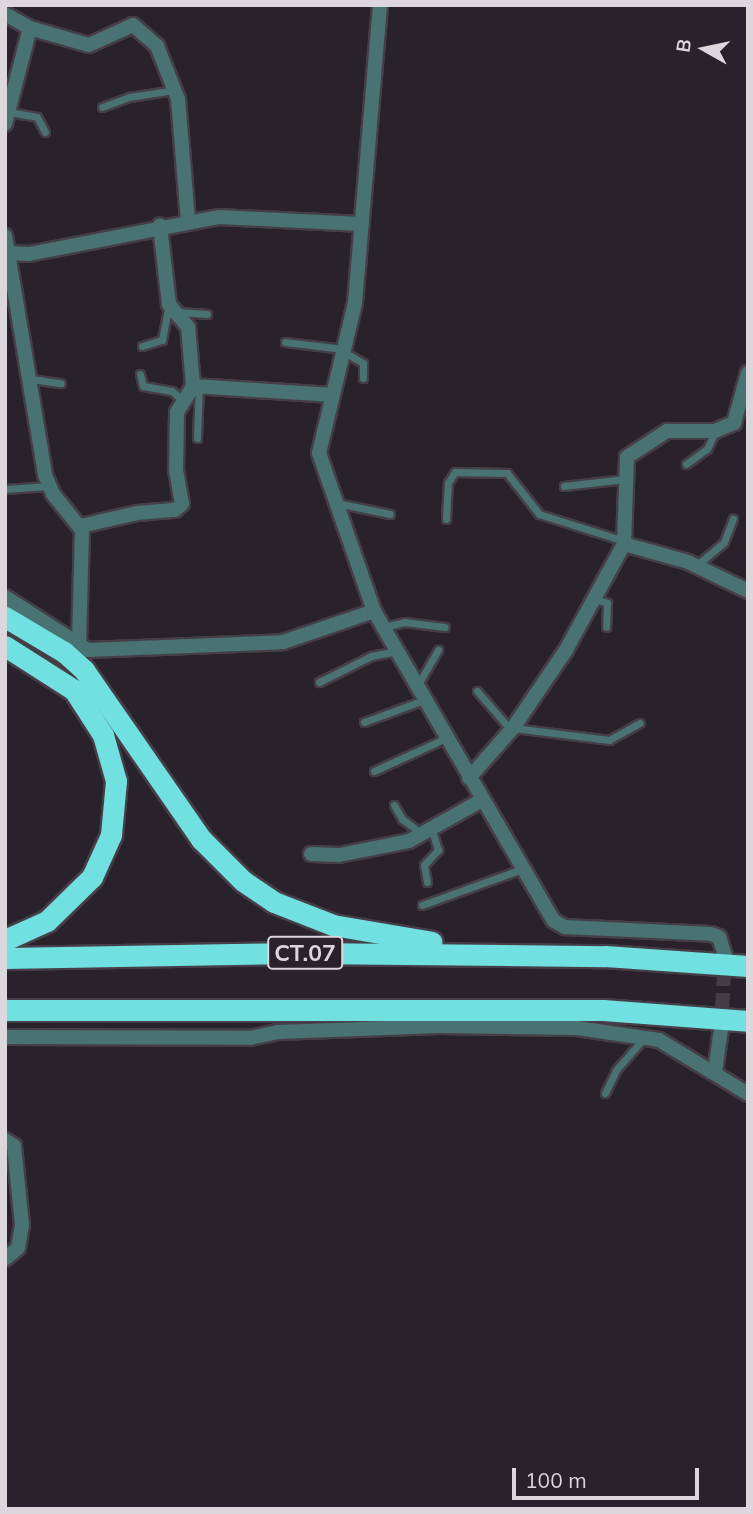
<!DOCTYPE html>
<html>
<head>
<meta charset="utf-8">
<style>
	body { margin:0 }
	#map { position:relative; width:753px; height:1514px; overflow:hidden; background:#29212b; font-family:Mulish,sans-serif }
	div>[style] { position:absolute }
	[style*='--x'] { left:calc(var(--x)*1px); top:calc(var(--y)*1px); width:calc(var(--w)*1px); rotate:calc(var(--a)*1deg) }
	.street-tunnel>* { height:14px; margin-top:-7px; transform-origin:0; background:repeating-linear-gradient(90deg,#443c46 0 14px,transparent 0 21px) }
	.roads { filter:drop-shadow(2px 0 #463e47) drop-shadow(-2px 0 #463e47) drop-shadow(0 2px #463e47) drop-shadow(0 -2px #463e47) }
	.lane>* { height:7px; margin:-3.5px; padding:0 3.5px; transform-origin:3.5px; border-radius:3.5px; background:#497272 }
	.street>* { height:14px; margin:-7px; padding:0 7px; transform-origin:7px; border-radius:7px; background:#497272 }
	.highway>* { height:21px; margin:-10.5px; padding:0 10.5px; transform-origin:10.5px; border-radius:10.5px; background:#70e0e1 }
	span { translate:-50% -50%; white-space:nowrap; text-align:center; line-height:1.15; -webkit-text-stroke:7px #29212b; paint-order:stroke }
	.shield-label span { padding:2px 5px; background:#29212b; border:2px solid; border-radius:5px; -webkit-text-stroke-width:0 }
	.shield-label { font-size:23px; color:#dcd6dd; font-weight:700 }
	.frame { position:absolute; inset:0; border:7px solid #dcd6dd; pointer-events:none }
	.north { position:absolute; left:669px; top:14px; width:70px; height:70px; -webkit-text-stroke:5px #29212b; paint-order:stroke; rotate:279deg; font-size:19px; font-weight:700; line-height:28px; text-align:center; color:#dcd6dd }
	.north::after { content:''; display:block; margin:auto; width:24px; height:32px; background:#dcd6dd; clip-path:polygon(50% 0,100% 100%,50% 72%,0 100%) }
	.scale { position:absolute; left:512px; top:1468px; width:187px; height:32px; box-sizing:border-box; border:4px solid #dcd6dd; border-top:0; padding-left:9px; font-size:21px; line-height:24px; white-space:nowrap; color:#dcd6dd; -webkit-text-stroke:5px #29212b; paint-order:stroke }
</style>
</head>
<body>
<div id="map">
	<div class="street-tunnel">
		<div style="--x:721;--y:1028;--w:71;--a:-86.8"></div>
	</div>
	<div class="roads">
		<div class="lane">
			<div style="--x:102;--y:107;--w:29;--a:-20"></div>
			<div style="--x:129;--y:97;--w:47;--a:-8.7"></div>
			<div style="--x:9;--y:112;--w:28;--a:10"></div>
			<div style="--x:37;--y:117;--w:17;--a:62"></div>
			<div style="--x:179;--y:312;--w:28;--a:4"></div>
			<div style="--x:285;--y:342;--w:59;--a:6.8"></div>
			<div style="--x:142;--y:346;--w:21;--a:-17"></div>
			<div style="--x:162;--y:340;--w:36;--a:-79"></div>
			<div style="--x:344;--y:352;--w:22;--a:30"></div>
			<div style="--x:363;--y:363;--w:15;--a:90"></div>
			<div style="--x:140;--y:374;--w:12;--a:76"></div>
			<div style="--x:143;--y:386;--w:29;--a:10"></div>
			<div style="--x:172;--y:391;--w:13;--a:42"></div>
			<div style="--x:31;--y:379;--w:30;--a:8"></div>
			<div style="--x:197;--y:438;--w:52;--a:-87.8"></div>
			<div style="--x:686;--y:464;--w:26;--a:-36"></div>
			<div style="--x:707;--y:449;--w:19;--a:-65"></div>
			<div style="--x:564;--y:486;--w:61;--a:-6.5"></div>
			<div style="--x:5;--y:489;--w:43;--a:-4"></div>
			<div style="--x:337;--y:503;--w:54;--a:11.7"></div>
			<div style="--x:446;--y:519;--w:36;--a:-87"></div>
			<div style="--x:448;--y:483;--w:13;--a:-58"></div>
			<div style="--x:455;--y:472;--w:52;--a:1.1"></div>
			<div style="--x:507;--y:473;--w:52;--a:52"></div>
			<div style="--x:539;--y:514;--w:89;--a:17.6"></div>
			<div style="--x:697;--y:565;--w:35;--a:-40"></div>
			<div style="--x:724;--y:542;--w:25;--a:-69"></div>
			<div style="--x:592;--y:598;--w:16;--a:18"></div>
			<div style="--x:607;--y:603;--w:24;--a:92"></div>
			<div style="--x:383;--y:627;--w:22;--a:-13"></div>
			<div style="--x:404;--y:622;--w:41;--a:7"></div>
			<div style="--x:319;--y:682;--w:58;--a:-26.6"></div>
			<div style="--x:371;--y:656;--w:25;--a:-11"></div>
			<div style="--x:417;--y:686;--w:42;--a:-59.7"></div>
			<div style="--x:477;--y:691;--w:52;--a:48.9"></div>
			<div style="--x:364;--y:722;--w:64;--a:-20.1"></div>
			<div style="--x:514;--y:728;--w:96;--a:7.2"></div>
			<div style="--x:609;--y:740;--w:35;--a:-29"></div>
			<div style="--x:374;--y:771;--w:79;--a:-24.6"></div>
			<div style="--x:394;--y:805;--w:16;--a:60"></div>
			<div style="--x:402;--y:819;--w:26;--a:36"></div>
			<div style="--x:427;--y:882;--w:17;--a:-100"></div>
			<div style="--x:424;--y:865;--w:21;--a:-47"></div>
			<div style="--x:438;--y:850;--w:21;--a:-107"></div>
			<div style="--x:422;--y:905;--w:106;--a:-19.8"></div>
			<div style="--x:605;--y:1093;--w:25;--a:-64"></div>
			<div style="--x:616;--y:1070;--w:44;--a:-48.7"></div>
		</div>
		<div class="street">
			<div style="--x:5;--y:14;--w:29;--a:29"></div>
			<div style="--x:30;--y:28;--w:99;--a:104.6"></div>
			<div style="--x:30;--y:28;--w:61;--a:16.1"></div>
			<div style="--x:89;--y:45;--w:48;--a:-24.4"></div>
			<div style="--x:133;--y:25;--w:32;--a:41"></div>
			<div style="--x:157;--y:46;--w:57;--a:68.4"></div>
			<div style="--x:178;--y:99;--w:122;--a:85.3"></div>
			<div style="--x:5;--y:236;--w:17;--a:80"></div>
			<div style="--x:8;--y:253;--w:21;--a:3"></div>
			<div style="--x:29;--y:254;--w:194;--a:-11"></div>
			<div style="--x:219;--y:217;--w:143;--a:2.8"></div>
			<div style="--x:8;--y:253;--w:225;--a:80.5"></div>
			<div style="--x:45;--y:475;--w:21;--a:67"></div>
			<div style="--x:53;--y:494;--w:46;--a:51.1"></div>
			<div style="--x:82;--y:530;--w:116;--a:91.5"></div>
			<div style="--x:193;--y:386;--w:140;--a:3.7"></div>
			<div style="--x:81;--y:526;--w:57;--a:-13.1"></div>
			<div style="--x:137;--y:513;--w:38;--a:-5"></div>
			<div style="--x:175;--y:510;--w:9;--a:-41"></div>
			<div style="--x:182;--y:504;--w:34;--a:-100"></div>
			<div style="--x:176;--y:471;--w:59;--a:-89"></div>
			<div style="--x:177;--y:412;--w:31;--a:-58"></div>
			<div style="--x:193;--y:386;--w:59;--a:-94.8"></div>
			<div style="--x:188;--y:327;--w:30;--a:-130"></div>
			<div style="--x:169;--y:304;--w:79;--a:-96.6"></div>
			<div style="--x:624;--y:544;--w:66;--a:15.7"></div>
			<div style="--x:688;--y:562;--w:67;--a:25.8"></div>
			<div style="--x:5;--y:597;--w:98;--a:32.6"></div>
			<div style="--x:88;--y:650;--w:195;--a:-2.3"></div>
			<div style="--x:283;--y:642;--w:96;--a:-18.8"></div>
			<div style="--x:374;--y:611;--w:167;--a:-109.2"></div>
			<div style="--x:319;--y:453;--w:154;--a:-76.5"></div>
			<div style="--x:355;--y:303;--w:299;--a:-85.2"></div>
			<div style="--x:374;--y:611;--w:358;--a:59.9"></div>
			<div style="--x:554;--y:921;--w:13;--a:29"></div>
			<div style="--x:565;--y:927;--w:146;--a:2.7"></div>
			<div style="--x:711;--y:934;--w:9;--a:21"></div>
			<div style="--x:719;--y:937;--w:20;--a:72"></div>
			<div style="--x:469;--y:778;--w:67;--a:-48.7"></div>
			<div style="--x:513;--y:728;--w:94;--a:-55.8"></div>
			<div style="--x:566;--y:650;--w:121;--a:-61.3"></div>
			<div style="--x:624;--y:544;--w:87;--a:-88"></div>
			<div style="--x:627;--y:457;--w:48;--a:-33"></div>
			<div style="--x:667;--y:431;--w:48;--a:0"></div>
			<div style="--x:715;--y:431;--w:21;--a:-23"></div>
			<div style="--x:734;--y:423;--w:52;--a:-74.4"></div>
			<div style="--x:311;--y:854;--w:28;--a:2"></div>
			<div style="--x:339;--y:855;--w:71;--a:-11.3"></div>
			<div style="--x:409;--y:841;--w:84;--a:-29.3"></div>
			<div style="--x:5;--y:1037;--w:245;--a:0.2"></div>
			<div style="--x:250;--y:1038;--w:29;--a:-12"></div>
			<div style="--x:278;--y:1032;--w:161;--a:-2.1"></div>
			<div style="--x:439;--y:1026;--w:138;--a:0.8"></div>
			<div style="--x:577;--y:1028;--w:83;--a:8.3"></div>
			<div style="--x:659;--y:1040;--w:104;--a:31.2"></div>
			<div style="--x:715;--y:1072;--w:43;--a:-82.1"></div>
			<div style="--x:5;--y:1140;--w:11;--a:34"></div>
			<div style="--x:14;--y:1146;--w:79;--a:84.2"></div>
			<div style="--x:22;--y:1225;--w:23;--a:100"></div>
			<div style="--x:18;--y:1248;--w:17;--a:140"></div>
		</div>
		<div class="highway">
			<div style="--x:5;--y:617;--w:69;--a:30.7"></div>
			<div style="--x:64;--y:652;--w:27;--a:42"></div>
			<div style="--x:84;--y:670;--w:206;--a:55.3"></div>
			<div style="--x:201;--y:839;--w:59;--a:45"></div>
			<div style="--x:243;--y:881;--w:37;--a:34"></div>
			<div style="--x:274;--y:902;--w:63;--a:21.3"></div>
			<div style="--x:333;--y:925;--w:100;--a:9.7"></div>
			<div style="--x:5;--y:646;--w:82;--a:32.5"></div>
			<div style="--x:74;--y:690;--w:54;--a:57.2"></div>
			<div style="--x:103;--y:735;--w:48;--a:74.2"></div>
			<div style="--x:116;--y:781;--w:54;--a:95.3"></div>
			<div style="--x:111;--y:835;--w:46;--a:114.3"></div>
			<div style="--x:92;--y:877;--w:63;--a:135.6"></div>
			<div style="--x:47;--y:921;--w:46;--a:155.7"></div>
			<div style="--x:5;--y:958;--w:301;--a:-1"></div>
			<div style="--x:306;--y:953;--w:299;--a:0.6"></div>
			<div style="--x:605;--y:956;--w:143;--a:4"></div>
			<div style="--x:5;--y:1010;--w:598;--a:0"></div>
			<div style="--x:603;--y:1010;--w:145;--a:4.3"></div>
		</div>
	</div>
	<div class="shield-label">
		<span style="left:305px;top:953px">CT.07</span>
	</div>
	<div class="frame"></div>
	<div class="north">B</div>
	<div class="scale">100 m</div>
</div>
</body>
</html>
